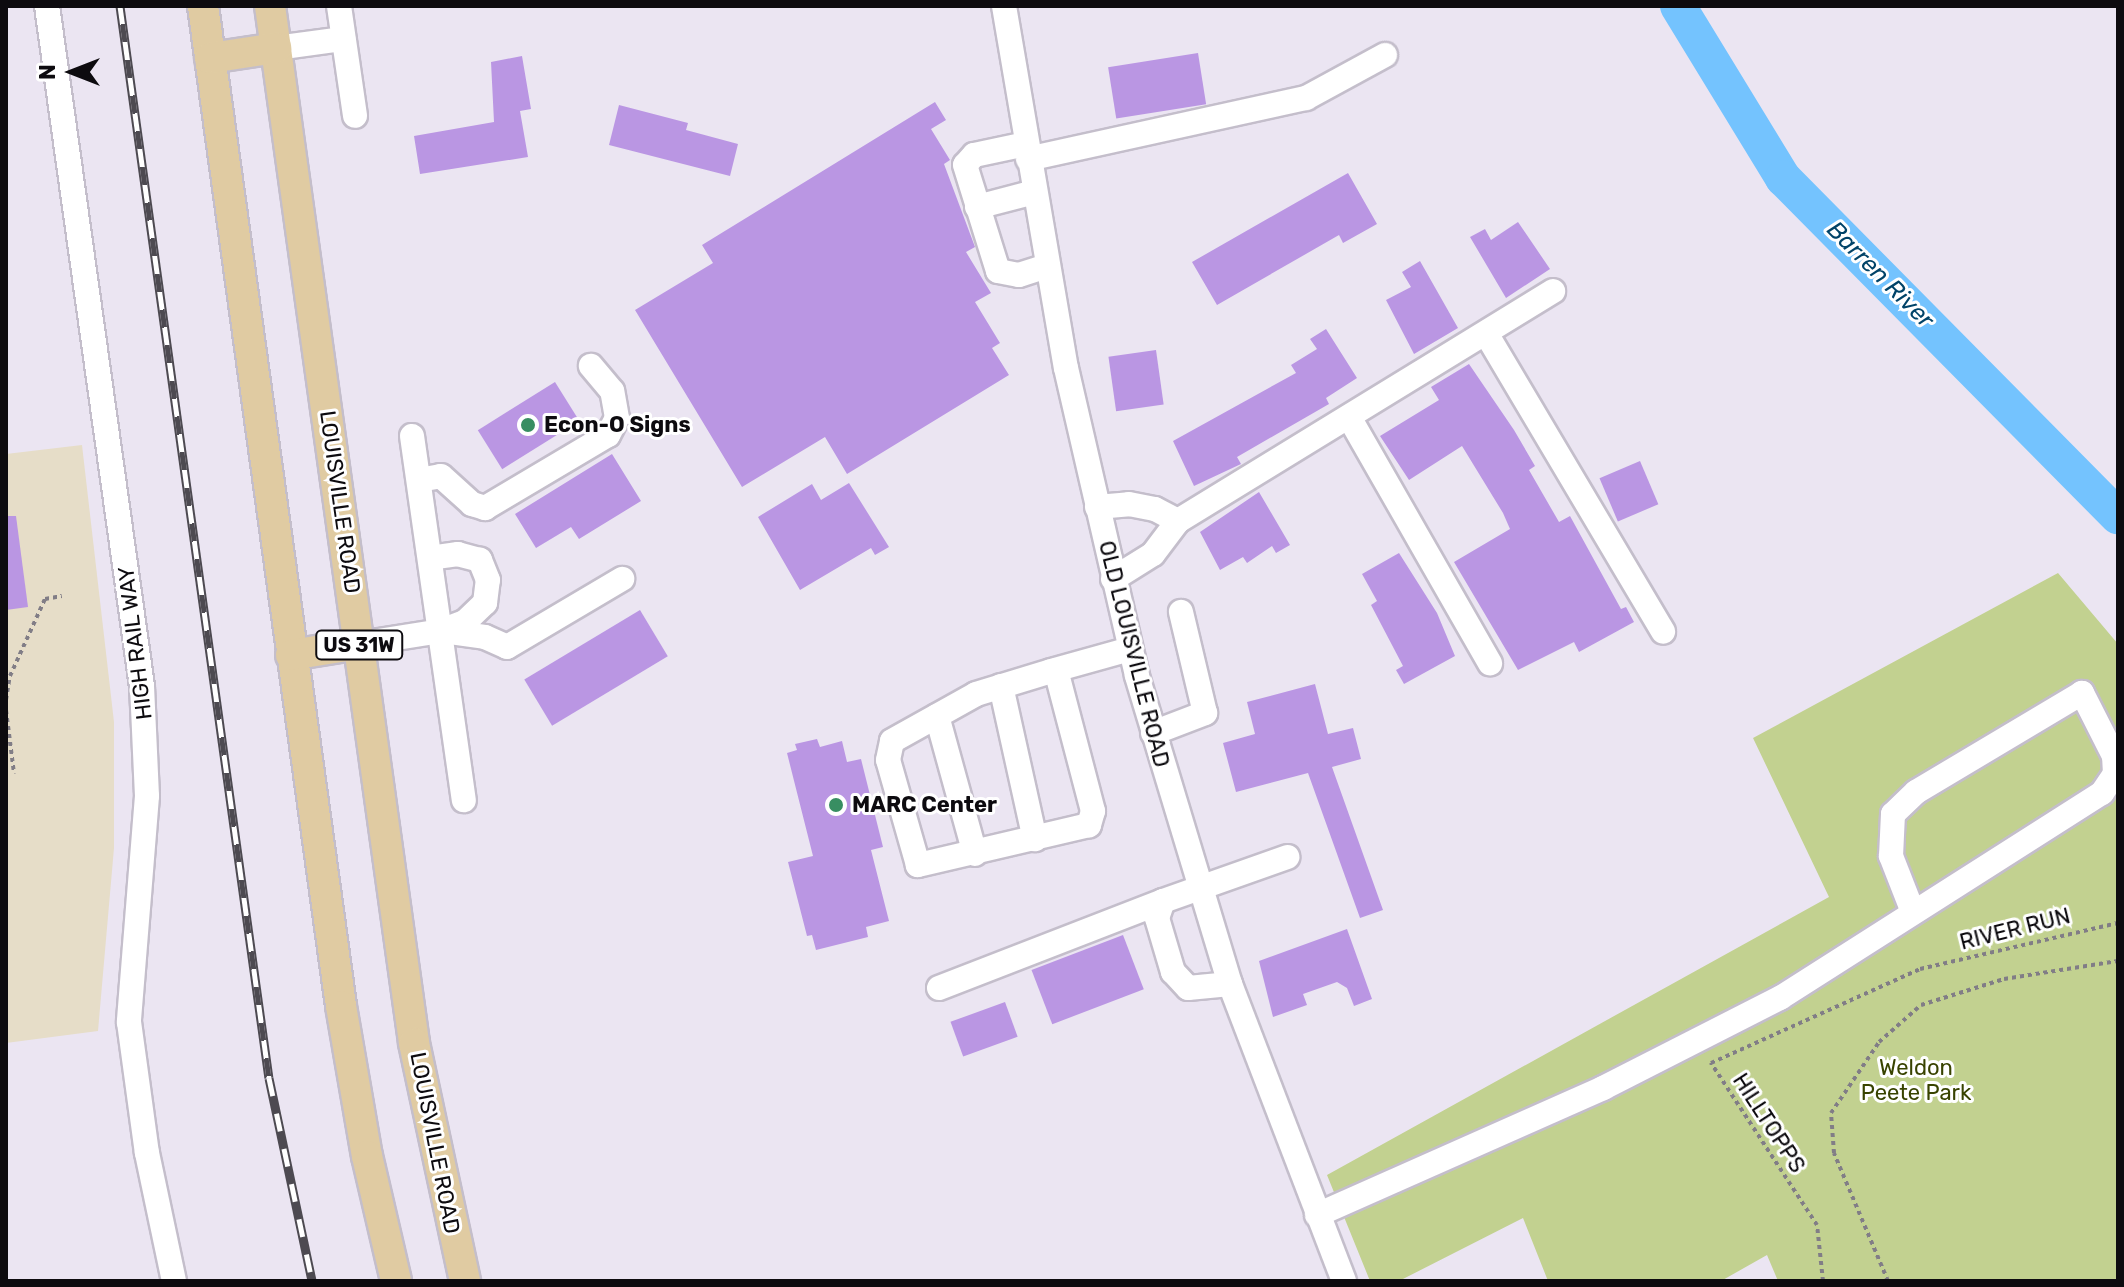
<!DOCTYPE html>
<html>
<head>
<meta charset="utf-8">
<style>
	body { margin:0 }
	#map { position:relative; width:2124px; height:1287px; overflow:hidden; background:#ebe5f2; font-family:Rubik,sans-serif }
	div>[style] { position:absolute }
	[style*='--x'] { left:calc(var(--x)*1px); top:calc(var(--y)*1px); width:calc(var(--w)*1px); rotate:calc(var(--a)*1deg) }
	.industrial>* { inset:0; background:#e6ddc8 }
	.green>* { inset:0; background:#c2d190 }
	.river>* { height:36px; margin:-18px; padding:0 18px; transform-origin:18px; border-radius:18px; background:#74c3fe }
	.building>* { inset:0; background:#ba96e3; transform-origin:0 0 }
	.path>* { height:4px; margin-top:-2px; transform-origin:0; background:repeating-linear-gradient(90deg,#817d86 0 4px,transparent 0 8px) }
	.roads { filter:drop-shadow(2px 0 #c4becb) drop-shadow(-2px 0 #c4becb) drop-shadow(0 2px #c4becb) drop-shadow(0 -2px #c4becb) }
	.minor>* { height:24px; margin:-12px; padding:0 12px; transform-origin:12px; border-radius:12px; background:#fff }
	.major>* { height:30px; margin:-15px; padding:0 15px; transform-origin:15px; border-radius:15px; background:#e0cba2 }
	.rail>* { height:9px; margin-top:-4.5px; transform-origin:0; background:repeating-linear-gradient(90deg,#fff 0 18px,#4d4a51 0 36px); box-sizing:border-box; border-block:2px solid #4d4a51 }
	.dots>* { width:22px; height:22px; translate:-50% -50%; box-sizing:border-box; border:4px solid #fff; border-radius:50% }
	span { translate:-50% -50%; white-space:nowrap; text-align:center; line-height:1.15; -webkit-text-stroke:6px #fff; paint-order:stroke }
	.shield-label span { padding:2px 6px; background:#fff; border:2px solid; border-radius:6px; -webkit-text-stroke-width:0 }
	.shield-label { font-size:20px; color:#0d0b0f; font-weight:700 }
	.poi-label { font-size:22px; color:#0d0b0f; font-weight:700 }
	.left { translate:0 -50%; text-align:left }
	.street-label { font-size:22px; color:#0d0b0f }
	.park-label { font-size:22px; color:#384300 }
	.water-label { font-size:24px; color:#004368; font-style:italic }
	.frame { position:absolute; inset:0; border:8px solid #0d0b0f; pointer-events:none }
	.north { position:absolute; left:32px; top:32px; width:80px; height:80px; -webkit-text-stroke:6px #fff; paint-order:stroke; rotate:270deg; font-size:22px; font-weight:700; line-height:32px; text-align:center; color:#0d0b0f }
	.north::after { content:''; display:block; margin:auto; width:28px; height:36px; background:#0d0b0f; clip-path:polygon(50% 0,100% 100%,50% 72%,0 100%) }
</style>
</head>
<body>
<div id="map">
	<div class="industrial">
		<div style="clip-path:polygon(82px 445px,114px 722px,114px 848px,98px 1031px,6px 1043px,6px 454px)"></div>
	</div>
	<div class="green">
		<div style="clip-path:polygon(2058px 573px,2118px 644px,2118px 1281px,1778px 1281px,1767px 1255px,1721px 1281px,1548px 1281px,1523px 1218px,1399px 1281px,1370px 1281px,1327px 1175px,1829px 897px,1753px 738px)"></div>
	</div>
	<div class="river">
		<div style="--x:1678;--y:6;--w:202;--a:58.6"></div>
		<div style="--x:1783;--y:178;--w:476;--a:45.3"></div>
	</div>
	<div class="building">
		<div style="left:1198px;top:53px;width:52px;height:91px;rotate:81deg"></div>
		<div style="clip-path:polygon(522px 56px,531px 109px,520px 111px,528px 157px,420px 174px,414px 136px,494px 122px,491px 62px)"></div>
		<div style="clip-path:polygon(935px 102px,946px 120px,931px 129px,950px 160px,944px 164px,975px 247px,966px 252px,991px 293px,975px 302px,1000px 343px,992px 348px,1009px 375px,847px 474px,825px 437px,742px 487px,635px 310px,713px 263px,702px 245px)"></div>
		<div style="clip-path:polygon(619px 105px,688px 123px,686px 130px,738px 144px,730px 176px,609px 145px)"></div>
		<div style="clip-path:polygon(1348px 173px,1377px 224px,1343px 243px,1339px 235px,1217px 305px,1192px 262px)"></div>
		<div style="clip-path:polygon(1518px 222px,1550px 269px,1506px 298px,1470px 237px,1485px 229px,1491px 240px)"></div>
		<div style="clip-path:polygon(1420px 261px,1458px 328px,1414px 354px,1386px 300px,1411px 287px,1402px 272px)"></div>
		<div style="clip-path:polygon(1326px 329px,1357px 378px,1326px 398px,1329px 404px,1237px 457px,1241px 464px,1194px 486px,1173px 441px,1296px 373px,1291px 365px,1317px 349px,1310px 339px)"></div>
		<div style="left:1156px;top:350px;width:55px;height:48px;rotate:82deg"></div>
		<div style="clip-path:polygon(1469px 364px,1514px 430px,1535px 466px,1529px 470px,1559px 522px,1570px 516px,1621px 609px,1626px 607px,1634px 622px,1579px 652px,1574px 642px,1518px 670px,1454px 562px,1510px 529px,1503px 513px,1462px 446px,1409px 480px,1380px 436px,1439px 400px,1431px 387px)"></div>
		<div style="left:555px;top:382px;width:46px;height:91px;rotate:58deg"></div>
		<div style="clip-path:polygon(612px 454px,641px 501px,579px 539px,571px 527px,536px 548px,515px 514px)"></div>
		<div style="left:1640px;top:461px;width:47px;height:44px;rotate:67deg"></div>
		<div style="clip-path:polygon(849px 483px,889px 547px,875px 555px,871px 548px,800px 590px,758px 517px,812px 484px,821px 500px)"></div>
		<div style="clip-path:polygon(1259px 492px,1290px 545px,1276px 553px,1272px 546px,1247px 563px,1243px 557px,1220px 570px,1200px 532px)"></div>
		<div style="clip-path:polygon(6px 516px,16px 516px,28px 607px,6px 610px)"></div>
		<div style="clip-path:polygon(1399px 553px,1437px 613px,1455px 656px,1404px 684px,1396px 670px,1403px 666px,1371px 605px,1377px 601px,1362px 574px)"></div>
		<div style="left:640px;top:610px;width:54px;height:135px;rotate:59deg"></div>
		<div style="clip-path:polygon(1315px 684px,1328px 734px,1353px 728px,1361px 759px,1332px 767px,1383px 910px,1360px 918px,1308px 773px,1236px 792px,1223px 743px,1255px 734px,1247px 702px)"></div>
		<div style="clip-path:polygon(817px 739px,820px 747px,842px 741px,847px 762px,861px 759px,883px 847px,871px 850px,889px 921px,866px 927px,868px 937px,816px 950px,812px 935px,807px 936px,788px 862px,813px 856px,787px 753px,797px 750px,795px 744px)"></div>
		<div style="clip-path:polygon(1347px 929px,1372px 999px,1354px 1006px,1347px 988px,1337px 982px,1303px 994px,1307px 1005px,1273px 1017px,1259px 961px)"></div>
		<div style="left:1123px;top:935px;width:58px;height:98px;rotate:69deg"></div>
		<div style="left:1005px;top:1002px;width:37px;height:58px;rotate:70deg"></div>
	</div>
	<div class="path">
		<div style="--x:6;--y:700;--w:24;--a:-81"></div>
		<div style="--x:10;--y:676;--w:85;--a:-65.6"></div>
		<div style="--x:45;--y:599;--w:17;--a:-10"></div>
		<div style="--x:6;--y:710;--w:64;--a:82.8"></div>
		<div style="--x:1823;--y:1281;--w:56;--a:-96.1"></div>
		<div style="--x:1817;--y:1225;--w:194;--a:-123.2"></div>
		<div style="--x:1711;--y:1063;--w:229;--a:-24.2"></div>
		<div style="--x:1920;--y:969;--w:203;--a:-13.1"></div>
		<div style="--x:1888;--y:1281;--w:139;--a:-112.9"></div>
		<div style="--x:1834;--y:1153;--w:40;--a:-94.3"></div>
		<div style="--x:1831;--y:1113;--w:86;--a:-55.9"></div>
		<div style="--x:1879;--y:1042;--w:56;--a:-41.4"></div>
		<div style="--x:1921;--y:1005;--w:87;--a:-17.4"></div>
		<div style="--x:2004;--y:979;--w:115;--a:-9"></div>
	</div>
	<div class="roads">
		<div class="minor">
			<div style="--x:47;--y:6;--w:687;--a:82.05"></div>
			<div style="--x:142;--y:686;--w:110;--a:87.4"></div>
			<div style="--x:147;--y:796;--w:227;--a:94.6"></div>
			<div style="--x:129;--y:1022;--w:132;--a:82.2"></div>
			<div style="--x:147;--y:1153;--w:131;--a:78.1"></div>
			<div style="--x:339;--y:6;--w:111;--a:81.7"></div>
			<div style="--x:1004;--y:6;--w:367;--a:80.3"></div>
			<div style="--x:1066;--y:368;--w:316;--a:77"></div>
			<div style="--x:1137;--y:676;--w:322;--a:73.2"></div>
			<div style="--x:1230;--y:984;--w:318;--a:69"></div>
			<div style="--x:276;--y:48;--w:68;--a:-7.7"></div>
			<div style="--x:1026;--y:144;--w:53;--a:168.1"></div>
			<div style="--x:974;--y:155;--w:13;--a:132"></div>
			<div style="--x:965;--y:165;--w:111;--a:72.7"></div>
			<div style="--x:998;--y:271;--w:21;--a:11"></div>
			<div style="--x:1019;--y:275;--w:29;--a:-18"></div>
			<div style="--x:1028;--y:159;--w:285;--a:-12.4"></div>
			<div style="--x:1306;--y:98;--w:90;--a:-28.6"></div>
			<div style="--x:977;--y:207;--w:59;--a:-14.7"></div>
			<div style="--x:1487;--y:335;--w:345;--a:59.3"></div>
			<div style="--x:1349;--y:417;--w:284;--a:60.2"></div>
			<div style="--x:412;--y:436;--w:368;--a:81.9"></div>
			<div style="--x:419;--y:480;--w:22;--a:-10"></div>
			<div style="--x:441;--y:476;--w:42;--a:42.1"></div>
			<div style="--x:472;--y:504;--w:14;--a:17"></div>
			<div style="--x:485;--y:508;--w:143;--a:-30.7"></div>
			<div style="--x:608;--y:435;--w:19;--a:-62"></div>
			<div style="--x:617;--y:418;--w:27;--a:-100"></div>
			<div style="--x:612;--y:391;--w:33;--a:-130"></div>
			<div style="--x:1097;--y:507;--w:32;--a:-5"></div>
			<div style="--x:1129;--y:504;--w:26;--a:11"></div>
			<div style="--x:1155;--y:509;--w:26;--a:28"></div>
			<div style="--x:1178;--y:521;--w:440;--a:-31.5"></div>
			<div style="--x:1113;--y:579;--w:47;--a:-32"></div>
			<div style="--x:1153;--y:554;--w:41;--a:-52.9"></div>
			<div style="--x:443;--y:631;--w:42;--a:8.1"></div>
			<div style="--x:485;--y:637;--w:24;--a:24"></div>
			<div style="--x:507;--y:647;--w:134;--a:-30.6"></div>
			<div style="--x:359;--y:644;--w:83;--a:-9"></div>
			<div style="--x:441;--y:631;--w:26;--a:-21"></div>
			<div style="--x:465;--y:622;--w:28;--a:-44"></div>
			<div style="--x:485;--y:603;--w:23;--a:-83"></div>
			<div style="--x:488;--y:580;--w:22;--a:-112"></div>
			<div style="--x:480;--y:560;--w:23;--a:-165"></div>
			<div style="--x:458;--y:554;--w:28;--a:172"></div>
			<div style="--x:1056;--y:670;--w:146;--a:75.3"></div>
			<div style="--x:1093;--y:811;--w:15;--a:106"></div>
			<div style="--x:1089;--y:825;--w:176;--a:166.8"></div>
			<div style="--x:918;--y:865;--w:109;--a:-105.9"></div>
			<div style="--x:888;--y:760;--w:19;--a:-78"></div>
			<div style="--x:892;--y:741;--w:96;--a:-29.2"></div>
			<div style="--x:976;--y:694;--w:78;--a:-17"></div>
			<div style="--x:1051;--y:671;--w:82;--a:-15.6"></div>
			<div style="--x:1001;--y:686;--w:157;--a:77.5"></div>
			<div style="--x:937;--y:716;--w:143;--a:74.6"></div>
			<div style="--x:1153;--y:733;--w:56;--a:-21"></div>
			<div style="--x:1205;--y:713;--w:104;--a:-103.4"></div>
			<div style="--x:1230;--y:984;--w:42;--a:174.6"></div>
			<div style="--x:1188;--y:988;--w:22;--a:-133"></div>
			<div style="--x:1173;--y:972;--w:56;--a:-106.5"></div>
			<div style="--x:1157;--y:918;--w:18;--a:-71"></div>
			<div style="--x:1163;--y:901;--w:132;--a:-19.5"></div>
			<div style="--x:939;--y:988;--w:240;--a:-21.2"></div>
			<div style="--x:1317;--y:1215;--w:313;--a:-23.9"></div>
			<div style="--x:1603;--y:1088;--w:199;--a:-27"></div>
			<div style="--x:1780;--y:998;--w:382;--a:-32.5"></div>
			<div style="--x:2102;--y:793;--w:23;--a:-56"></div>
			<div style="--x:2115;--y:774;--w:18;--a:-93"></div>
			<div style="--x:2114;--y:756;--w:71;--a:-116.9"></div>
			<div style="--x:2082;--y:693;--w:193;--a:149.2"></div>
			<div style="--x:1916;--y:792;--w:32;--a:136"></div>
			<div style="--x:1893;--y:814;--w:42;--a:92.7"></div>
			<div style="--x:1891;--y:856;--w:60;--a:68.6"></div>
		</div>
		<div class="major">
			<div style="--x:203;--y:6;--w:1009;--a:82.14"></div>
			<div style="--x:341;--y:1006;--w:152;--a:80.2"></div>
			<div style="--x:367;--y:1156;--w:128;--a:76.9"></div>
			<div style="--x:270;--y:6;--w:1047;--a:82.09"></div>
			<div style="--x:414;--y:1043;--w:243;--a:77.9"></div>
			<div style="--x:210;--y:58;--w:67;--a:-8.6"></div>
			<div style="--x:291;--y:655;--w:69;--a:-9.2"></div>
		</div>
	</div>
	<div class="rail">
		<div style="--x:120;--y:6;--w:1082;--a:82.09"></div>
		<div style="--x:269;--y:1078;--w:208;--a:78"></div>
	</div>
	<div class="dots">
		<div style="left:528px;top:425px;background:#388e62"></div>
		<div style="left:836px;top:805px;background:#388e62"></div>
	</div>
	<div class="shield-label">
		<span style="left:359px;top:645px">US 31W</span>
	</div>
	<div class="poi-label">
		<span class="left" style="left:544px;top:425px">Econ-O Signs</span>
		<span class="left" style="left:852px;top:805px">MARC Center</span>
	</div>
	<div class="street-label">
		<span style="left:340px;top:502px;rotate:82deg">LOUISVILLE ROAD</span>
		<span style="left:135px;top:643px;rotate:-97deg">HIGH RAIL WAY</span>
		<span style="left:1134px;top:654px;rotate:76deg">OLD LOUISVILLE ROAD</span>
		<span style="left:2015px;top:929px;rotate:-14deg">RIVER RUN</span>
		<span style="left:1769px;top:1123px;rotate:57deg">HILLTOPPS</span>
		<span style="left:435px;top:1143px;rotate:79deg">LOUISVILLE ROAD</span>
	</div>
	<div class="park-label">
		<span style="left:1916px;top:1080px">Weldon<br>Peete Park</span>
	</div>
	<div class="water-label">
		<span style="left:1880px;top:275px;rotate:45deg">Barren River</span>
	</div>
	<div class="frame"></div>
	<div class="north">N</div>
</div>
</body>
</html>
